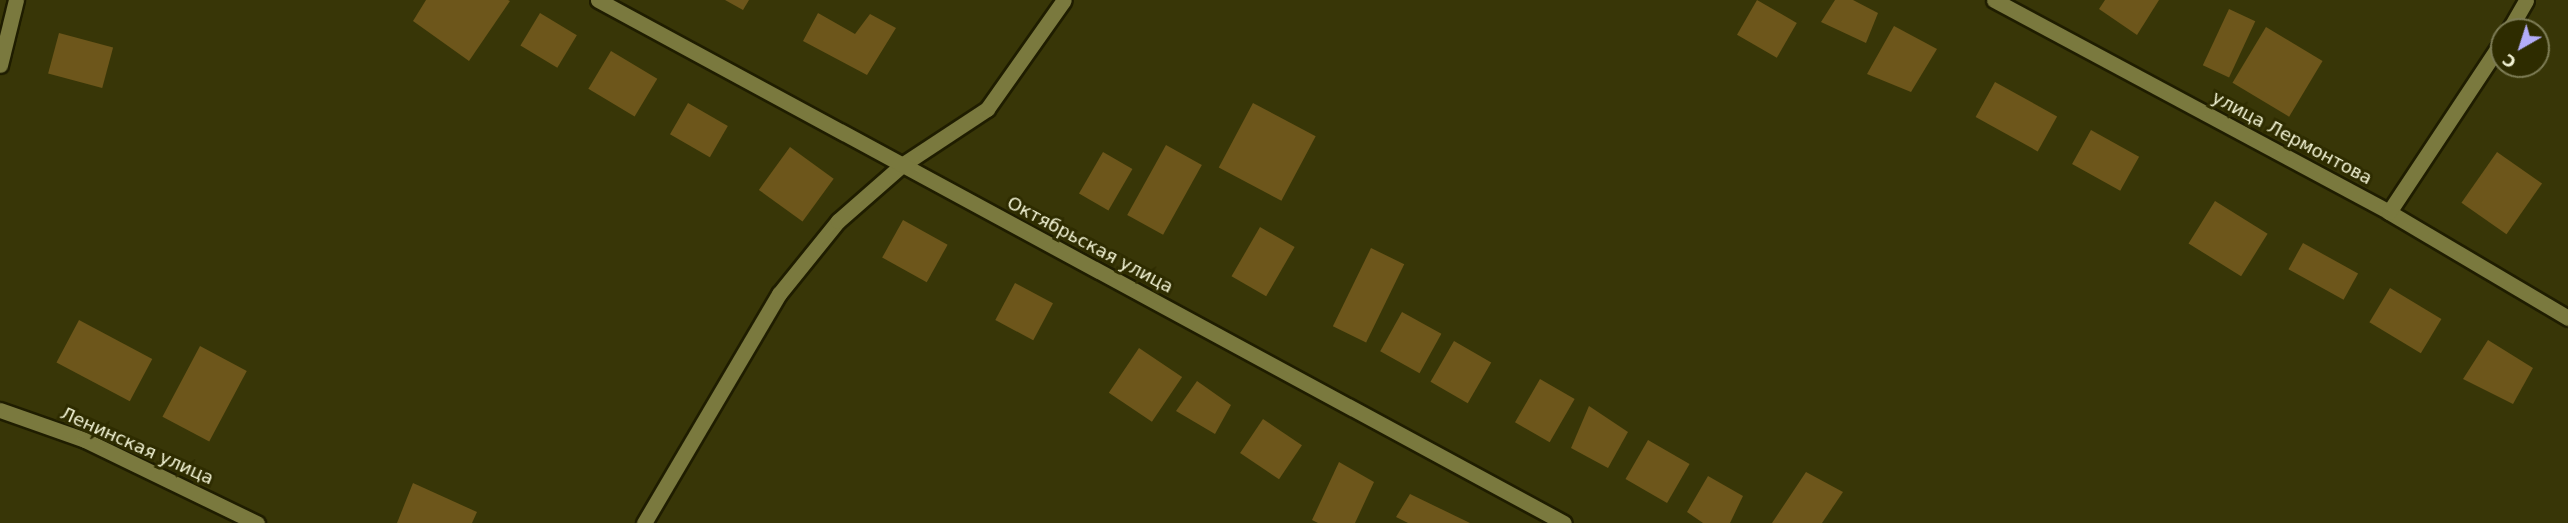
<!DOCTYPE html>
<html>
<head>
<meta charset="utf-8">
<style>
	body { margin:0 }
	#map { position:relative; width:2568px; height:523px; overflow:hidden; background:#383607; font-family:"DejaVu Sans",sans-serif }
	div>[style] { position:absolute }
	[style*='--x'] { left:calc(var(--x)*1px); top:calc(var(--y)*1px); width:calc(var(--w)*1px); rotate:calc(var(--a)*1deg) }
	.building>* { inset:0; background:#6d561b; transform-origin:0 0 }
	.roads { filter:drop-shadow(2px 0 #1f1d00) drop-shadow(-2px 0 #1f1d00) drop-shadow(0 2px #1f1d00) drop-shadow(0 -2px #1f1d00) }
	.lane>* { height:15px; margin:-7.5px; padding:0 7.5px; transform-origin:7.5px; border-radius:7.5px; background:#7a793e }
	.street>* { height:15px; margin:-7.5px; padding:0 7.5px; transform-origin:7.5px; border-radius:7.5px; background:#7a793e }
	.secondary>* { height:15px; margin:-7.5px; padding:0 7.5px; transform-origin:7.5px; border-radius:7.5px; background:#7a793e }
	span { translate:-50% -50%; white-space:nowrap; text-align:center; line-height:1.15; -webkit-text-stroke:6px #2e2c00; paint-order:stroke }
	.street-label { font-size:18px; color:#f3f4d5 }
	.north { position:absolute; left:2490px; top:18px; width:60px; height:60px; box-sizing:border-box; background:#2e2c00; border:2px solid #7d7c55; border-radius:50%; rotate:219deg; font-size:16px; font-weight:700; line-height:24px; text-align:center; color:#f3f4d5 }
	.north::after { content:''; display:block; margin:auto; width:21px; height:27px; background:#b3adf9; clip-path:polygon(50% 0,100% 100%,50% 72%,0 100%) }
</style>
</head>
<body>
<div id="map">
	<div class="building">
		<div style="clip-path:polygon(426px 0,508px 0,510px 1px,469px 61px,413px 21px)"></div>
		<div style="clip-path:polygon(725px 0,749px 0,743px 10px)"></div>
		<div style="left:1757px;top:0;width:46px;height:40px;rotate:30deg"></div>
		<div style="clip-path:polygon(1835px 0,1853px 0,1878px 13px,1866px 43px,1821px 22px)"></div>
		<div style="clip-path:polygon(2105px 0,2159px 0,2137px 35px,2099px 9px)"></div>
		<div style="left:2229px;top:9px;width:29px;height:62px;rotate:25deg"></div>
		<div style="left:540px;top:13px;width:43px;height:38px;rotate:31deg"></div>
		<div style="clip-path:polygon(818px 13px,855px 34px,870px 14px,896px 28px,867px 75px,803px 41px)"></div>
		<div style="clip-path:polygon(1894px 26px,1937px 49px,1911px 92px,1867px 74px)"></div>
		<div style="left:2266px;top:27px;width:66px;height:65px;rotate:31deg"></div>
		<div style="left:59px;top:33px;width:56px;height:42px;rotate:15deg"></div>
		<div style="left:611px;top:51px;width:54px;height:44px;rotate:31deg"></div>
		<div style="left:1995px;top:82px;width:71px;height:40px;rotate:29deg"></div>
		<div style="left:688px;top:103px;width:46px;height:36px;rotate:30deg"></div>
		<div style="left:1253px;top:103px;width:71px;height:73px;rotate:28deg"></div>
		<div style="left:2091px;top:130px;width:55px;height:39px;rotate:29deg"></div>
		<div style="left:1166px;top:145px;width:41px;height:80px;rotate:29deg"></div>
		<div style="left:790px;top:147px;width:54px;height:53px;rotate:36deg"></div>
		<div style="left:1103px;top:152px;width:34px;height:48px;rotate:30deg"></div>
		<div style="left:2497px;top:152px;width:55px;height:62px;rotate:35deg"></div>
		<div style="left:2215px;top:201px;width:62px;height:50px;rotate:32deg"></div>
		<div style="left:903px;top:220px;width:51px;height:43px;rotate:29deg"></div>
		<div style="left:1260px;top:227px;width:40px;height:57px;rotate:30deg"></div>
		<div style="left:2303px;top:243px;width:63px;height:30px;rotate:29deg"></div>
		<div style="left:1371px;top:248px;width:37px;height:87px;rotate:26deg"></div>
		<div style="left:1015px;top:283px;width:43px;height:42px;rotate:28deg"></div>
		<div style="left:2390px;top:288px;width:60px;height:40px;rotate:31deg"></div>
		<div style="left:1402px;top:312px;width:45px;height:45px;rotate:29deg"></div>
		<div style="left:79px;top:320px;width:83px;height:48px;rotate:28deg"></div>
		<div style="clip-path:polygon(2488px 340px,2533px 368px,2513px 404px,2463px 379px)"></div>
		<div style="left:1454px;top:341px;width:43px;height:47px;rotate:30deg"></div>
		<div style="left:200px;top:346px;width:53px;height:80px;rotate:28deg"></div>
		<div style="left:1139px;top:348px;width:52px;height:54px;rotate:34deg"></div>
		<div style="left:1540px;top:379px;width:40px;height:50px;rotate:30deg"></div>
		<div style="clip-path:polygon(1197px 381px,1231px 405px,1215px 434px,1176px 411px)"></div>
		<div style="clip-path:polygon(1589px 406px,1628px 432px,1608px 468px,1571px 448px)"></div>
		<div style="left:1263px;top:419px;width:47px;height:41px;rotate:34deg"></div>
		<div style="left:1648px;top:440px;width:48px;height:45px;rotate:30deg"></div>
		<div style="clip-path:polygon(1339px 462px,1374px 482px,1355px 523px,1318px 523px,1312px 520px)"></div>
		<div style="clip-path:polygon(1806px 472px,1843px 492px,1822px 523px,1772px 523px)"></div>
		<div style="clip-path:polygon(1708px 476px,1743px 496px,1730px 523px,1703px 523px,1687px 512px)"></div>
		<div style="clip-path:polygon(413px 483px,477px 512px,472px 523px,397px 523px)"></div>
		<div style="clip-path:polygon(1410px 494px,1470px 523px,1408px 523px,1396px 517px)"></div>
	</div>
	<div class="roads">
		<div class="lane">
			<div style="--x:0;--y:65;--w:67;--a:-76.2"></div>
			<div style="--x:644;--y:523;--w:266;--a:-59.5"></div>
			<div style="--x:779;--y:294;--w:94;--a:-51.1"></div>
			<div style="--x:838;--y:221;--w:85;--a:-41.2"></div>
			<div style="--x:902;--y:165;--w:102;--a:-33.4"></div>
			<div style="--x:987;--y:109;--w:133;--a:-54.8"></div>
		</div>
		<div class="street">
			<div style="--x:598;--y:0;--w:1098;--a:28.43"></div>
			<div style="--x:1994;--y:0;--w:448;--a:28.2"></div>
			<div style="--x:2389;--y:212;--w:208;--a:30.6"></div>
			<div style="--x:2509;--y:30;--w:34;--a:-60"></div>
			<div style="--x:2389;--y:212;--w:205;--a:-56.5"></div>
		</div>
		<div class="secondary">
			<div style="--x:0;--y:410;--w:90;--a:19.4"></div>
			<div style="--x:85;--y:440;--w:191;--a:25.8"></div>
		</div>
	</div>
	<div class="street-label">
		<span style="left:2292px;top:138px;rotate:28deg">улица Лермонтова</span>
		<span style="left:1090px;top:245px;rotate:28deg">Октябрьская улица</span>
		<span style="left:137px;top:446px;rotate:24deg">Ленинская улица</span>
	</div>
	<div class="north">С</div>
</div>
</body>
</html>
